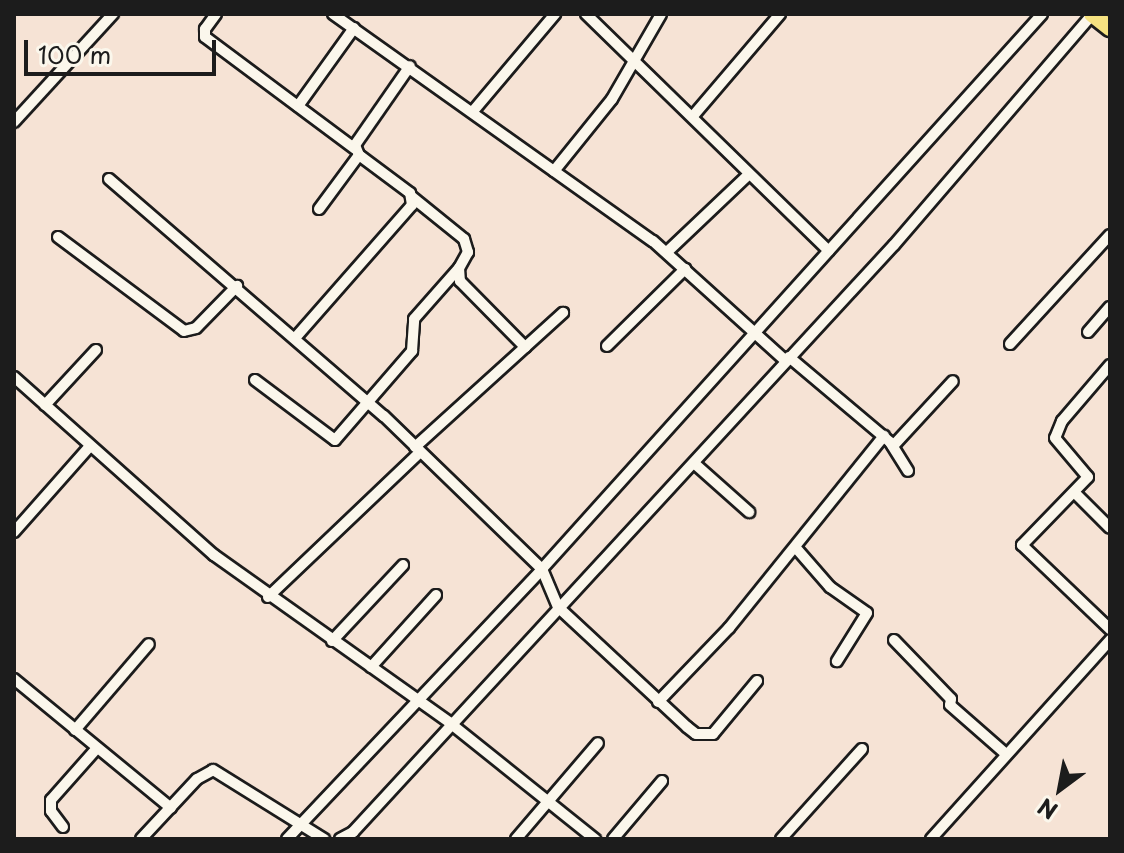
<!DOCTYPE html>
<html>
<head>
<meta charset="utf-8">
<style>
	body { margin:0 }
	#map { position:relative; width:1124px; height:853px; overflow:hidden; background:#f6e3d5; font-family:"Playpen Sans",sans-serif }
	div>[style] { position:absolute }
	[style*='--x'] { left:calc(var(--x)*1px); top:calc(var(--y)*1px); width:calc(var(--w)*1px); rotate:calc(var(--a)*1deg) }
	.roads { filter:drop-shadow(2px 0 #1c1c1c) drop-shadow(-2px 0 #1c1c1c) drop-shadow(0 2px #1c1c1c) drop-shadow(0 -2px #1c1c1c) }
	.street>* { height:10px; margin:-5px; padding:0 5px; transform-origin:5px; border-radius:5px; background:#fbf7ec }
	.primary>* { height:16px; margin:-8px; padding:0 8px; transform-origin:8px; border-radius:8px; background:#f6e281 }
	span { translate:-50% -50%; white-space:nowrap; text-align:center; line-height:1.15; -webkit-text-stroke:6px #fbf7ec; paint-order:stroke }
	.frame { position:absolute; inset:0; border:16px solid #1c1c1c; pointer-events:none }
	.north { position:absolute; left:1020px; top:749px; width:80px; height:80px; -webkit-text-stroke:6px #fbf7ec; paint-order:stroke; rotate:212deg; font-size:22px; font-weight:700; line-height:32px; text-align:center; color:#1c1c1c }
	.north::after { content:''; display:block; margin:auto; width:28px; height:36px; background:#1c1c1c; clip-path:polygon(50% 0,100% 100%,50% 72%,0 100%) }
	.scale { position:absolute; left:24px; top:40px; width:192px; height:36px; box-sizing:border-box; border:4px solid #1c1c1c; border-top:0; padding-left:10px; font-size:24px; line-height:28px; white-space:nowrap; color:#1c1c1c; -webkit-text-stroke:6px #fbf7ec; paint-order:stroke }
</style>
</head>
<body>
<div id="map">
	<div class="roads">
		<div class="street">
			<div style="--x:216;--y:14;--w:19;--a:126"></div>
			<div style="--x:205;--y:29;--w:8;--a:90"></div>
			<div style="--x:205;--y:37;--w:187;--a:36.7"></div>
			<div style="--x:333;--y:14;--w:392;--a:35.4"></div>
			<div style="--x:653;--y:241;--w:179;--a:42.1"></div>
			<div style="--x:586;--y:14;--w:339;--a:44.3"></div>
			<div style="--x:298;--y:106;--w:96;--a:-54.3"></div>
			<div style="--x:474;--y:110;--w:126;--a:-49.8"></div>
			<div style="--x:693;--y:116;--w:134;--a:-49.5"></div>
			<div style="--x:14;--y:122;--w:147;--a:-47.5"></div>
			<div style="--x:554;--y:171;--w:92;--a:-51.1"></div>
			<div style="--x:612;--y:99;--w:98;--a:-60"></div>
			<div style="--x:109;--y:179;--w:363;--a:40.8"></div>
			<div style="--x:384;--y:416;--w:220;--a:44.1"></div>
			<div style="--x:542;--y:569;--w:41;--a:67.2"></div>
			<div style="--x:558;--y:607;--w:176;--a:42.9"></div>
			<div style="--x:687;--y:727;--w:11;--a:38"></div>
			<div style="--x:696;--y:734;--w:17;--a:0"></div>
			<div style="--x:713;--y:734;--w:69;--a:-50.3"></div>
			<div style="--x:412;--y:197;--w:67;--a:38.9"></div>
			<div style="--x:464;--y:239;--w:14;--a:73"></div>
			<div style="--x:468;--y:252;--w:18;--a:119"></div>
			<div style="--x:459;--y:268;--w:13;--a:86"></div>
			<div style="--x:460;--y:281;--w:93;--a:45.4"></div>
			<div style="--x:319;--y:209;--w:67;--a:-53.5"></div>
			<div style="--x:58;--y:237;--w:157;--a:36.7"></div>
			<div style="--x:184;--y:331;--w:12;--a:-14"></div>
			<div style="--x:196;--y:328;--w:59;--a:-45.7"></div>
			<div style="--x:667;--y:252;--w:112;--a:-43.5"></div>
			<div style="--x:1088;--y:332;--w:33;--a:-49"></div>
			<div style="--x:296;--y:337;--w:176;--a:-48.7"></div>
			<div style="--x:412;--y:205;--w:12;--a:-99"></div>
			<div style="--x:410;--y:193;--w:64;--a:-143.3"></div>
			<div style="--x:359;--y:155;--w:11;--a:-112"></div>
			<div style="--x:355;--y:145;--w:96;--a:-55.2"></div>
			<div style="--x:1010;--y:344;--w:148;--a:-47.5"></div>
			<div style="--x:607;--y:346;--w:110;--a:-44.6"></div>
			<div style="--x:789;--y:357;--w:132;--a:40.1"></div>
			<div style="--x:890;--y:442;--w:34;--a:58"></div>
			<div style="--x:1110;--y:365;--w:74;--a:130.6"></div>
			<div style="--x:1062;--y:421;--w:18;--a:112"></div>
			<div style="--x:1055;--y:438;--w:51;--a:49.8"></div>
			<div style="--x:1088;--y:477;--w:95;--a:134.1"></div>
			<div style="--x:1022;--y:545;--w:122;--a:43.7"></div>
			<div style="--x:14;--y:377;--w:268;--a:41.7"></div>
			<div style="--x:214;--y:555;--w:290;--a:35.4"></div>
			<div style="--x:450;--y:723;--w:186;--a:38.7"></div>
			<div style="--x:255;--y:380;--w:100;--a:36.9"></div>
			<div style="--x:335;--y:440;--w:118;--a:-49.1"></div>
			<div style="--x:412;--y:351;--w:32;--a:-86"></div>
			<div style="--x:414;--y:319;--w:68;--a:-48.6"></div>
			<div style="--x:45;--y:405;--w:75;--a:-47.2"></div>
			<div style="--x:893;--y:446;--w:88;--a:-47.3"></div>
			<div style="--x:415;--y:447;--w:200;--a:-42.2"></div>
			<div style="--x:694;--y:463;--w:74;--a:41.7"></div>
			<div style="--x:1075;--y:493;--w:49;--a:45"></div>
			<div style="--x:14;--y:532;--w:115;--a:-48.5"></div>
			<div style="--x:796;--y:548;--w:52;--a:48.9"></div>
			<div style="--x:830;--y:587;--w:45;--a:35.1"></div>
			<div style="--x:867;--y:613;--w:57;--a:122"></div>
			<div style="--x:268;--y:597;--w:210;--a:-43.6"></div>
			<div style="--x:894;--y:640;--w:82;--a:46"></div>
			<div style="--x:951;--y:699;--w:6;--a:99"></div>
			<div style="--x:950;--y:705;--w:74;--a:41.2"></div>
			<div style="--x:332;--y:641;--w:104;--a:-46.9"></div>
			<div style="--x:371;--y:667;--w:97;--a:-47.9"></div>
			<div style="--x:14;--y:679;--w:203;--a:39.4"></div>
			<div style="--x:658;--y:702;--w:103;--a:-46.2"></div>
			<div style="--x:729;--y:628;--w:247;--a:-51.1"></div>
			<div style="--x:75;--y:730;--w:113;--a:-49.3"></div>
			<div style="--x:63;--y:827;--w:20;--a:-127"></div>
			<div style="--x:51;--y:811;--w:11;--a:-90"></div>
			<div style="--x:51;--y:800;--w:69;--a:-48.5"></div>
			<div style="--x:141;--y:839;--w:82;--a:-47"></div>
			<div style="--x:197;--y:779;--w:18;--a:-29"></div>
			<div style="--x:213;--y:770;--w:131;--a:31.9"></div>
			<div style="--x:287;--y:839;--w:371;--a:-46.6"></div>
			<div style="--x:542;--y:569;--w:747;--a:-47.98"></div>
			<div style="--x:340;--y:839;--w:15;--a:-28"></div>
			<div style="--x:353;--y:832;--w:798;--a:-47.34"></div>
			<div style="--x:894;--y:245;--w:305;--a:-49.3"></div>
			<div style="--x:516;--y:839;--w:126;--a:-49.5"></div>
			<div style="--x:613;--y:839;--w:76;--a:-49.8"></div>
			<div style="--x:781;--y:839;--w:121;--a:-48"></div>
			<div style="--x:931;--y:839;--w:268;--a:-48"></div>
		</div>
		<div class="primary">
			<div style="--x:1092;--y:14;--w:23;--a:38"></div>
		</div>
	</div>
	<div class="frame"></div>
	<div class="north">N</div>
	<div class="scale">100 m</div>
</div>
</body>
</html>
